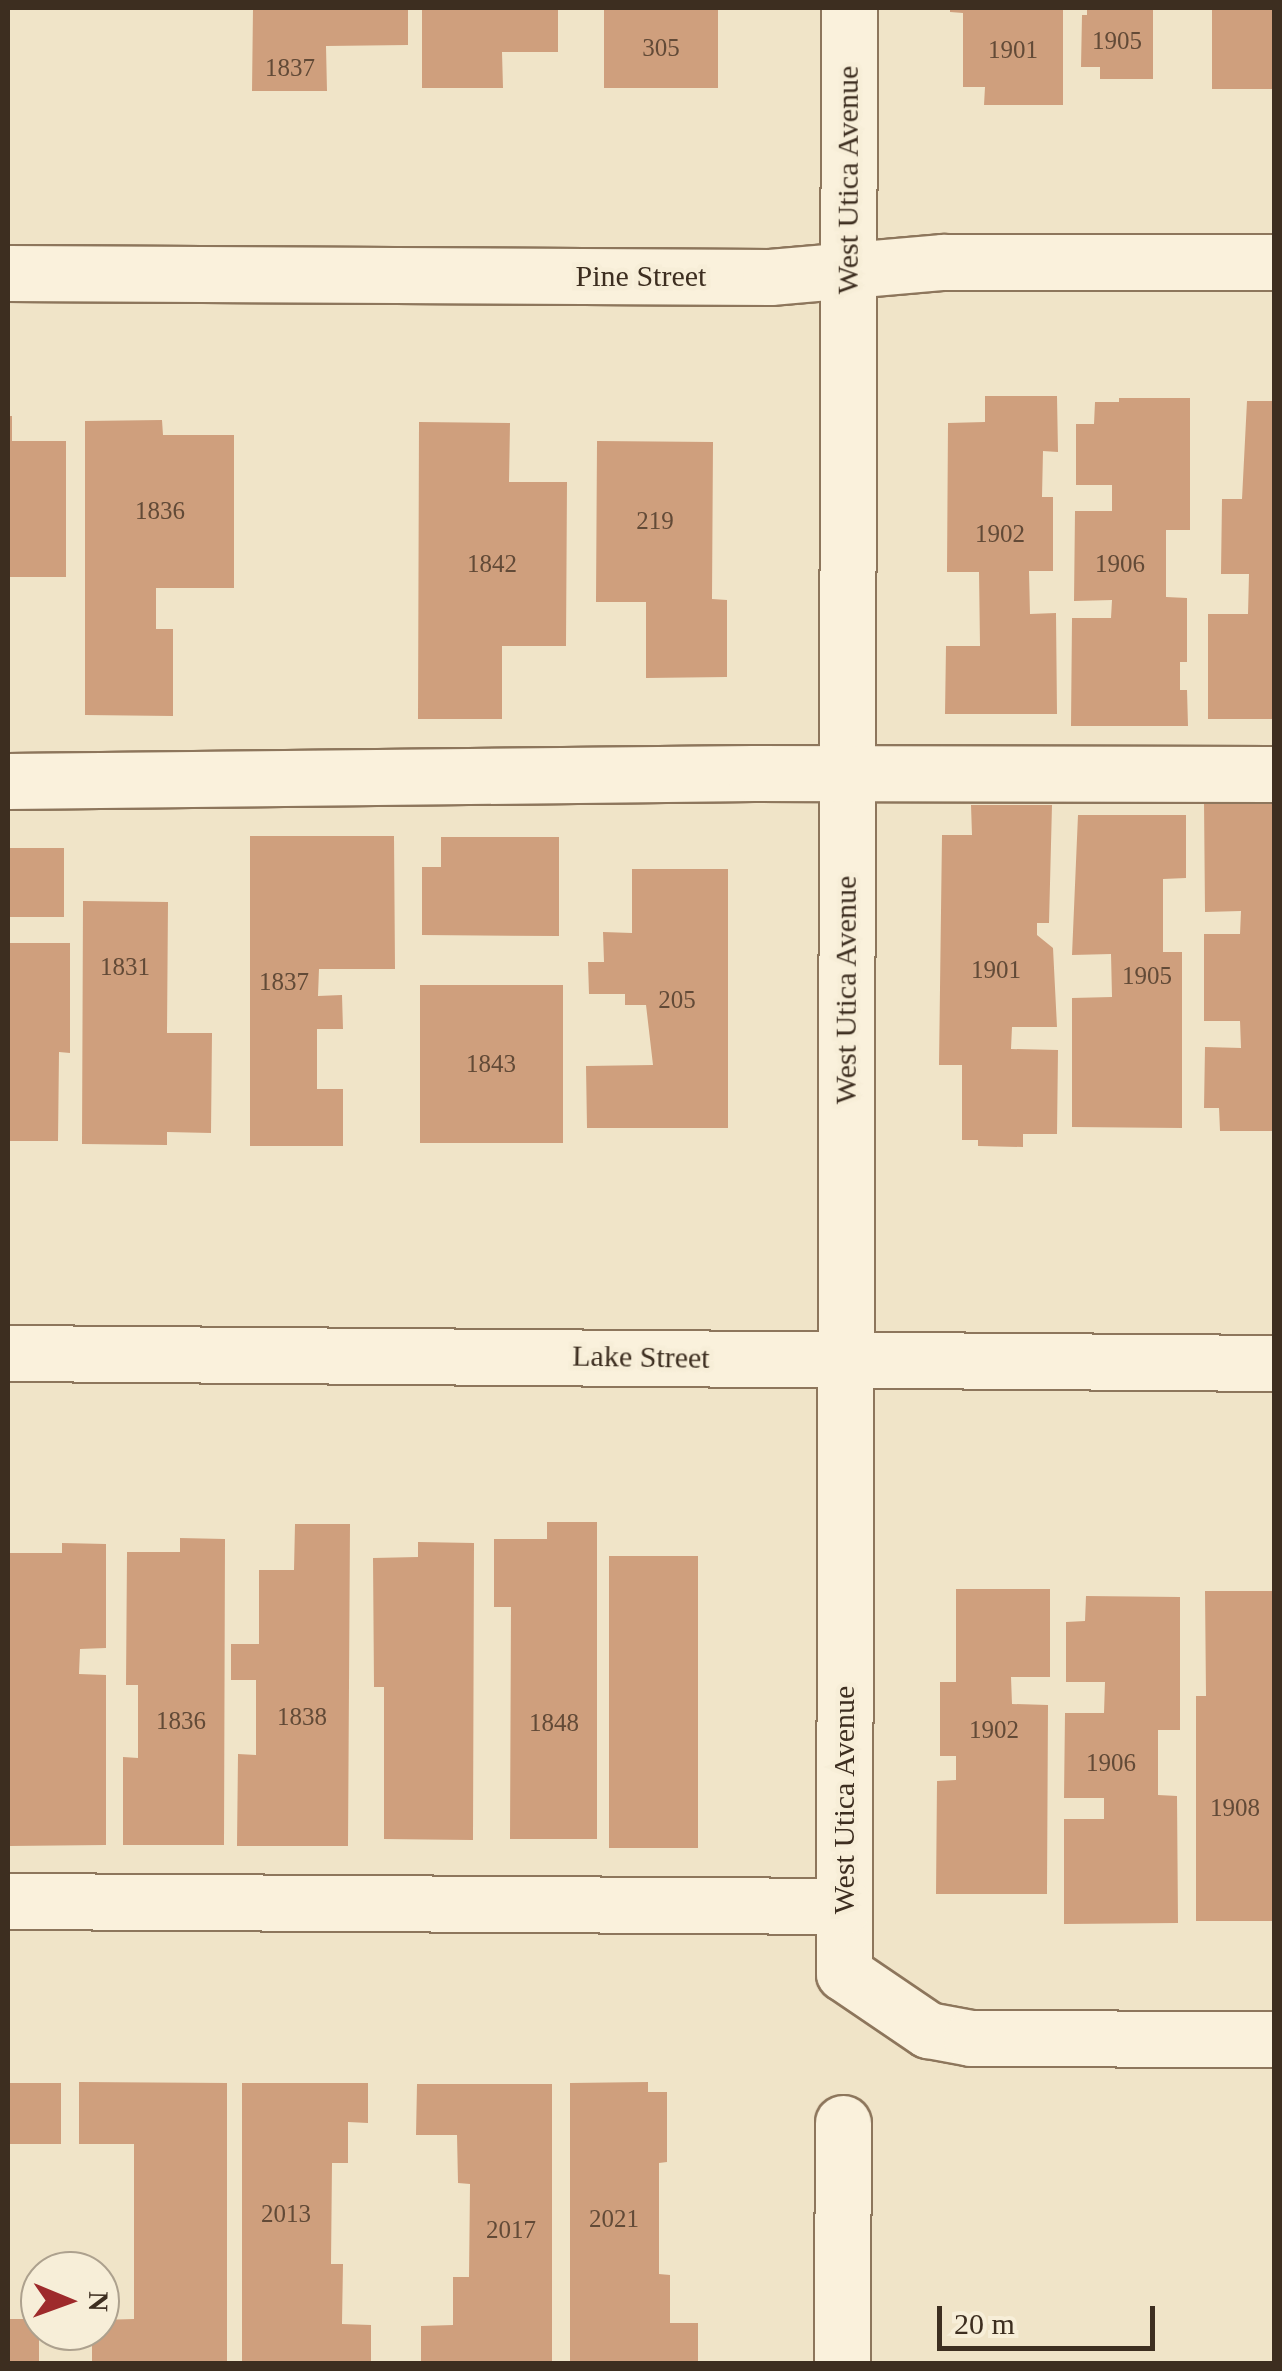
<!DOCTYPE html>
<html>
<head>
<meta charset="utf-8">
<style>
	body { margin:0 }
	#map { position:relative; width:1282px; height:2371px; overflow:hidden; background:#f0e4c8; font-family:"Times New Roman",serif }
	div>[style] { position:absolute }
	[style*='--x'] { left:calc(var(--x)*1px); top:calc(var(--y)*1px); width:calc(var(--w)*1px); rotate:calc(var(--a)*1deg) }
	.building>* { inset:0; background:#cf9f7d; transform-origin:0 0 }
	.roads { filter:drop-shadow(2px 0 #8d765c) drop-shadow(-2px 0 #8d765c) drop-shadow(0 2px #8d765c) drop-shadow(0 -2px #8d765c) }
	.minor>* { height:55px; margin:-27.5px; padding:0 27.5px; transform-origin:27.5px; border-radius:27.5px; background:#faf1dc }
	span { translate:-50% -50%; white-space:nowrap; text-align:center; line-height:1.15; -webkit-text-stroke:9px #f7eed8; paint-order:stroke }
	.number-label { font-size:25px; color:#624a37 }
	.number-label span { -webkit-text-stroke-width:0 }
	.street-label { font-size:30px; color:#3d2e20 }
	.frame { position:absolute; inset:0; border:10px solid #3d2e20; pointer-events:none }
	.north { position:absolute; left:20px; top:2251px; width:100px; height:100px; box-sizing:border-box; background:#f7eed8; border:2px solid #ada18e; border-radius:50%; rotate:91deg; font-size:28px; font-weight:700; line-height:40px; text-align:center; color:#3d2e20 }
	.north::after { content:''; display:block; margin:auto; width:35px; height:45px; background:#9e2a2b; clip-path:polygon(50% 0,100% 100%,50% 72%,0 100%) }
	.scale { position:absolute; left:937px; top:2306px; width:218px; height:45px; box-sizing:border-box; border:5px solid #3d2e20; border-top:0; padding-left:12px; font-size:30px; line-height:35px; white-space:nowrap; color:#3d2e20; -webkit-text-stroke:8px #f7eed8; paint-order:stroke }
</style>
</head>
<body>
<div id="map">
	<div class="building">
		<div style="clip-path:polygon(253px 8px,408px 8px,408px 45px,326px 46px,327px 91px,252px 91px)"></div>
		<div style="clip-path:polygon(422px 8px,558px 8px,558px 52px,502px 52px,503px 88px,422px 88px)"></div>
		<div style="left:604px;top:8px;width:114px;height:80px"></div>
		<div style="clip-path:polygon(950px 8px,1063px 8px,1063px 105px,984px 105px,985px 87px,963px 87px,963px 13px,950px 12px)"></div>
		<div style="clip-path:polygon(1087px 8px,1153px 8px,1153px 79px,1100px 79px,1100px 67px,1081px 67px,1082px 15px,1087px 15px)"></div>
		<div style="left:1212px;top:8px;width:62px;height:81px"></div>
		<div style="clip-path:polygon(985px 396px,1057px 396px,1058px 452px,1043px 451px,1042px 497px,1053px 497px,1053px 571px,1029px 571px,1030px 614px,1056px 613px,1057px 714px,945px 714px,946px 646px,980px 646px,979px 572px,947px 572px,948px 423px,985px 422px)"></div>
		<div style="clip-path:polygon(1119px 398px,1190px 398px,1190px 530px,1166px 530px,1166px 597px,1187px 598px,1187px 662px,1180px 662px,1180px 690px,1187px 690px,1188px 726px,1071px 726px,1072px 618px,1111px 618px,1112px 600px,1074px 601px,1075px 511px,1112px 511px,1112px 485px,1076px 485px,1076px 424px,1094px 424px,1095px 402px,1119px 402px)"></div>
		<div style="clip-path:polygon(1247px 401px,1274px 401px,1274px 719px,1208px 719px,1208px 614px,1248px 614px,1249px 574px,1221px 574px,1222px 499px,1242px 499px)"></div>
		<div style="clip-path:polygon(8px 416px,12px 416px,12px 441px,66px 441px,66px 577px,8px 577px)"></div>
		<div style="clip-path:polygon(162px 420px,163px 435px,234px 435px,234px 588px,156px 588px,156px 629px,173px 629px,173px 716px,85px 715px,85px 421px)"></div>
		<div style="clip-path:polygon(419px 422px,510px 423px,509px 482px,567px 482px,566px 646px,502px 646px,502px 719px,418px 719px)"></div>
		<div style="clip-path:polygon(597px 441px,713px 442px,712px 599px,727px 600px,727px 677px,646px 678px,646px 602px,596px 602px)"></div>
		<div style="clip-path:polygon(1204px 802px,1274px 803px,1274px 1131px,1220px 1131px,1219px 1108px,1204px 1108px,1205px 1047px,1241px 1048px,1240px 1021px,1204px 1021px,1204px 934px,1240px 934px,1241px 911px,1205px 912px)"></div>
		<div style="clip-path:polygon(971px 805px,1052px 805px,1049px 923px,1037px 923px,1037px 935px,1053px 948px,1057px 1027px,1012px 1027px,1011px 1049px,1058px 1050px,1057px 1134px,1023px 1134px,1023px 1147px,978px 1146px,978px 1140px,962px 1140px,962px 1065px,939px 1065px,942px 835px,972px 835px)"></div>
		<div style="clip-path:polygon(1078px 815px,1186px 815px,1186px 878px,1163px 879px,1163px 952px,1182px 952px,1182px 1128px,1072px 1127px,1072px 998px,1112px 997px,1111px 954px,1072px 955px)"></div>
		<div style="clip-path:polygon(250px 836px,394px 836px,395px 969px,319px 969px,318px 996px,342px 995px,343px 1029px,317px 1029px,317px 1089px,343px 1089px,343px 1146px,250px 1146px)"></div>
		<div style="clip-path:polygon(441px 837px,559px 837px,559px 936px,422px 935px,422px 867px,441px 867px)"></div>
		<div style="left:8px;top:848px;width:56px;height:69px"></div>
		<div style="clip-path:polygon(632px 869px,728px 869px,728px 1128px,587px 1128px,586px 1066px,653px 1065px,646px 1005px,625px 1005px,625px 994px,589px 994px,588px 962px,604px 962px,603px 932px,632px 933px)"></div>
		<div style="clip-path:polygon(83px 901px,168px 902px,167px 1033px,212px 1033px,211px 1133px,167px 1132px,167px 1145px,82px 1144px)"></div>
		<div style="clip-path:polygon(8px 943px,70px 943px,70px 1053px,59px 1052px,58px 1141px,8px 1141px)"></div>
		<div style="left:420px;top:985px;width:143px;height:158px"></div>
		<div style="clip-path:polygon(547px 1522px,597px 1522px,597px 1839px,510px 1839px,511px 1607px,494px 1607px,494px 1539px,547px 1539px)"></div>
		<div style="clip-path:polygon(295px 1524px,350px 1524px,348px 1846px,237px 1846px,238px 1754px,256px 1755px,256px 1680px,231px 1680px,231px 1644px,259px 1644px,259px 1570px,294px 1570px)"></div>
		<div style="clip-path:polygon(180px 1538px,225px 1539px,224px 1845px,123px 1845px,123px 1757px,138px 1758px,138px 1685px,126px 1685px,127px 1552px,180px 1552px)"></div>
		<div style="clip-path:polygon(418px 1542px,474px 1543px,473px 1840px,384px 1839px,384px 1687px,374px 1687px,373px 1558px,418px 1557px)"></div>
		<div style="clip-path:polygon(62px 1543px,106px 1544px,106px 1648px,80px 1649px,79px 1674px,106px 1675px,106px 1845px,9px 1846px,8px 1553px,62px 1553px)"></div>
		<div style="left:698px;top:1556px;width:292px;height:89px;rotate:90deg"></div>
		<div style="clip-path:polygon(956px 1589px,1050px 1589px,1050px 1677px,1011px 1677px,1012px 1704px,1048px 1705px,1047px 1894px,936px 1894px,937px 1781px,956px 1780px,956px 1756px,940px 1756px,940px 1682px,956px 1682px)"></div>
		<div style="clip-path:polygon(1205px 1591px,1274px 1591px,1274px 1921px,1196px 1921px,1196px 1696px,1206px 1696px)"></div>
		<div style="clip-path:polygon(1086px 1596px,1180px 1597px,1180px 1730px,1158px 1730px,1158px 1795px,1177px 1796px,1178px 1923px,1064px 1924px,1064px 1819px,1104px 1819px,1104px 1798px,1064px 1798px,1065px 1713px,1104px 1713px,1105px 1682px,1066px 1682px,1066px 1622px,1085px 1621px)"></div>
		<div style="clip-path:polygon(79px 2082px,227px 2083px,227px 2364px,92px 2364px,92px 2331px,100px 2331px,100px 2320px,134px 2319px,134px 2144px,79px 2144px)"></div>
		<div style="clip-path:polygon(648px 2082px,648px 2092px,667px 2092px,667px 2162px,659px 2163px,659px 2274px,670px 2275px,670px 2323px,698px 2323px,698px 2364px,570px 2364px,570px 2083px)"></div>
		<div style="left:8px;top:2083px;width:53px;height:61px"></div>
		<div style="clip-path:polygon(242px 2083px,368px 2083px,368px 2123px,348px 2122px,348px 2163px,332px 2163px,331px 2264px,343px 2264px,342px 2324px,371px 2325px,371px 2364px,242px 2364px)"></div>
		<div style="clip-path:polygon(417px 2084px,552px 2084px,552px 2364px,421px 2364px,421px 2326px,453px 2325px,453px 2277px,469px 2277px,470px 2184px,458px 2183px,457px 2135px,416px 2135px)"></div>
		<div style="left:8px;top:2319px;width:31px;height:45px"></div>
	</div>
	<div class="roads">
		<div class="minor">
			<div style="--x:849;--y:8;--w:1965;--a:90.15"></div>
			<div style="--x:844;--y:1973;--w:102;--a:34.2"></div>
			<div style="--x:928;--y:2030;--w:44;--a:10.5"></div>
			<div style="--x:971;--y:2038;--w:303;--a:0.2"></div>
			<div style="--x:8;--y:273;--w:762;--a:0.3"></div>
			<div style="--x:770;--y:277;--w:174;--a:-5"></div>
			<div style="--x:943;--y:262;--w:331;--a:0"></div>
			<div style="--x:8;--y:781;--w:746;--a:-0.61"></div>
			<div style="--x:754;--y:773;--w:520;--a:0.11"></div>
			<div style="--x:8;--y:1353;--w:1266;--a:0.45"></div>
			<div style="--x:8;--y:1901;--w:836;--a:0.34"></div>
			<div style="--x:842;--y:2364;--w:241;--a:-89.8"></div>
		</div>
	</div>
	<div class="number-label">
		<span style="left:1117px;top:41px">1905</span>
		<span style="left:661px;top:48px">305</span>
		<span style="left:1013px;top:50px">1901</span>
		<span style="left:290px;top:68px">1837</span>
		<span style="left:160px;top:511px">1836</span>
		<span style="left:655px;top:521px">219</span>
		<span style="left:1000px;top:534px">1902</span>
		<span style="left:492px;top:564px">1842</span>
		<span style="left:1120px;top:564px">1906</span>
		<span style="left:125px;top:967px">1831</span>
		<span style="left:996px;top:970px">1901</span>
		<span style="left:1147px;top:976px">1905</span>
		<span style="left:284px;top:982px">1837</span>
		<span style="left:677px;top:1000px">205</span>
		<span style="left:491px;top:1064px">1843</span>
		<span style="left:302px;top:1717px">1838</span>
		<span style="left:181px;top:1721px">1836</span>
		<span style="left:554px;top:1723px">1848</span>
		<span style="left:994px;top:1730px">1902</span>
		<span style="left:1111px;top:1763px">1906</span>
		<span style="left:1235px;top:1808px">1908</span>
		<span style="left:286px;top:2214px">2013</span>
		<span style="left:614px;top:2219px">2021</span>
		<span style="left:511px;top:2230px">2017</span>
	</div>
	<div class="street-label">
		<span style="left:848px;top:180px;rotate:-90deg">West Utica Avenue</span>
		<span style="left:641px;top:276px">Pine Street</span>
		<span style="left:846px;top:990px;rotate:-90deg">West Utica Avenue</span>
		<span style="left:641px;top:1357px;rotate:1deg">Lake Street</span>
		<span style="left:844px;top:1800px;rotate:-90deg">West Utica Avenue</span>
	</div>
	<div class="frame"></div>
	<div class="north">N</div>
	<div class="scale">20 m</div>
</div>
</body>
</html>
